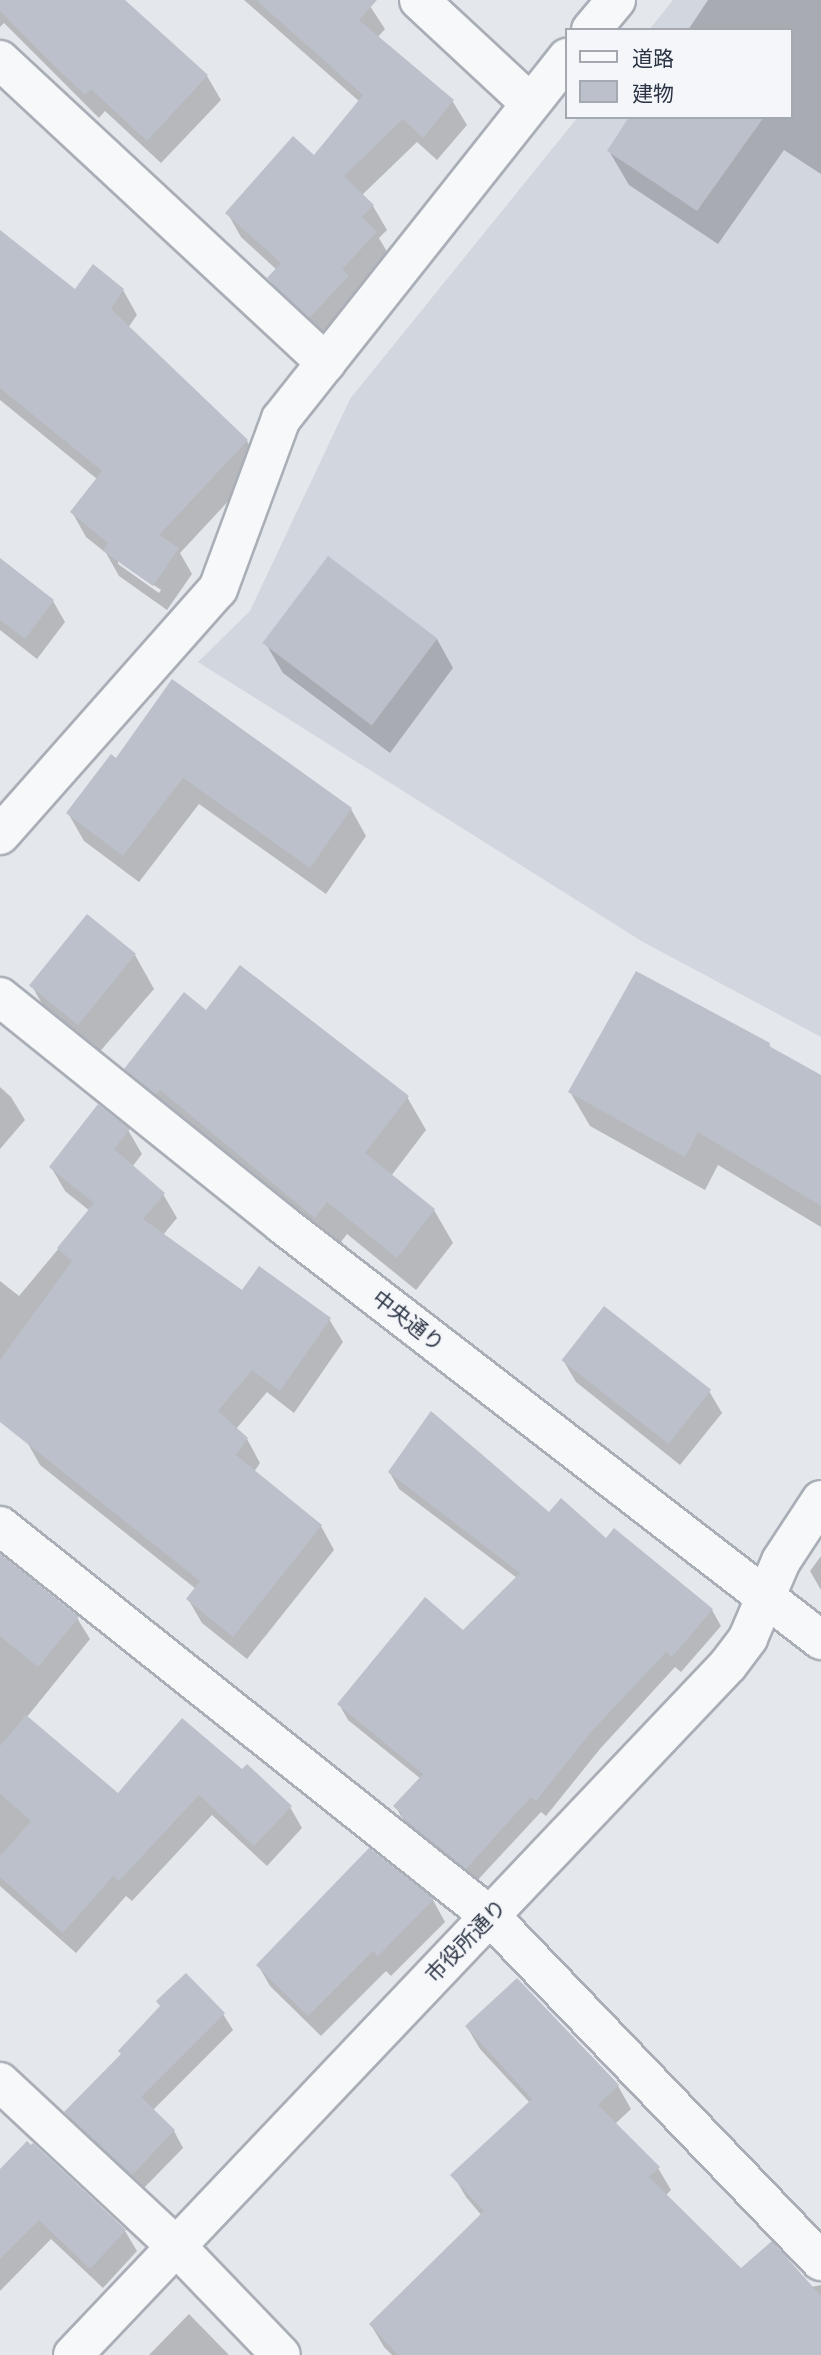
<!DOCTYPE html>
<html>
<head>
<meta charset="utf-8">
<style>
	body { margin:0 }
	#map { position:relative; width:821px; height:2355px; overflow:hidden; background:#e4e7ec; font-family:Inter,"Noto Sans JP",sans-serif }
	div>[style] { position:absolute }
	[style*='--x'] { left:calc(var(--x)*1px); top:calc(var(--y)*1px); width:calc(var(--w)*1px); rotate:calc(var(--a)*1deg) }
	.built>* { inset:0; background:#d2d6de }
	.shadow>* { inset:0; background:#0003 }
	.building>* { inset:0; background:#bbc0ca; transform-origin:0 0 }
	.roads { filter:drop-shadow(2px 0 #a9aeb7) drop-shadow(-2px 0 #a9aeb7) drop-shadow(0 2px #a9aeb7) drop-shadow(0 -2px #a9aeb7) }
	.minor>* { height:38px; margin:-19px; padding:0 19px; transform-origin:19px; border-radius:19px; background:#f7f8fa }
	span { translate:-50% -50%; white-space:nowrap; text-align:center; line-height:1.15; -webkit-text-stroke:6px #f4f6f9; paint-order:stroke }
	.street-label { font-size:21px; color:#2b3445 }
	.legend { position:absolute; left:565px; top:28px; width:228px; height:91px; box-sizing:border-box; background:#f4f6f9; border:2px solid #a4a8b1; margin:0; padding:9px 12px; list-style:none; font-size:21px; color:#2b3445 }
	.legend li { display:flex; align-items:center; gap:14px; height:35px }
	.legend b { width:35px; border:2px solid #a4a8b1 }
</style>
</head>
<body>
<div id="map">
	<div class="built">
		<div style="clip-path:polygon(673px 0,821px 0,821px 1037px,643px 942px,198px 662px,250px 611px,350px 399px,578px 117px,791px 117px,791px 30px,649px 30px)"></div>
	</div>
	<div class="shadow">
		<div style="clip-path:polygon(0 0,122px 0,207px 76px,221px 100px,161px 163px,105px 111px,99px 118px,4px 23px,0 27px)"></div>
		<div style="clip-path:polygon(244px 0,366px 0,385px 29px,377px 38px,453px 102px,467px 125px,437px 160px,417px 142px,362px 195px,373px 206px,387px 230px,379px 238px,390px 257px,356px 292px,362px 301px,324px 340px,283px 302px,269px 278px,277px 270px,241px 237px,228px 214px,314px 157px,360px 102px)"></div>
		<div style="clip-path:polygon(708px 0,821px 0,821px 174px,784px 150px,718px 244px,629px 185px,609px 151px,631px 117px,791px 117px,791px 30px,688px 30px)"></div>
		<div style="clip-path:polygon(evenodd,0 233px,75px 291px,123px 290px,137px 315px,128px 328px,247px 441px,261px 466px,180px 553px,192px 574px,167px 610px,119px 576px,106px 553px,86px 537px,72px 512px,97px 479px,0 400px,0 233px,118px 560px,161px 590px,159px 593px,118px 564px,118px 560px)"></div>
		<div style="clip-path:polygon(0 561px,53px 601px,65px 622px,37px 659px,0 630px)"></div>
		<div style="clip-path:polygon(437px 639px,453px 668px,390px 753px,283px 673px,266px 644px)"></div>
		<div style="clip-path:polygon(117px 760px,351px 809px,366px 836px,326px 894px,199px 804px,139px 882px,84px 841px,68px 813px)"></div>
		<div style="clip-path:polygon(88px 917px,135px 955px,154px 989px,96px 1056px,51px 1020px,32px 986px)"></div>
		<div style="clip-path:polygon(206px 1012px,407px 1097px,426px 1130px,391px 1176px,434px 1210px,453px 1243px,416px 1290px,347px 1234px,335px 1250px,146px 1102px,127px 1069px)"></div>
		<div style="clip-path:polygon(769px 1044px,772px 1050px,821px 1077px,821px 1227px,718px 1165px,705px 1190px,590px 1126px,570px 1092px)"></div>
		<div style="clip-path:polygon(0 1087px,11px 1097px,25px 1120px,0 1149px)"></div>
		<div style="clip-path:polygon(128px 1130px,142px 1154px,132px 1167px,163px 1194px,177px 1218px,163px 1235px,242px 1292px,329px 1319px,343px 1342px,294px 1413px,267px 1392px,236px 1429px,247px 1439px,260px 1463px,254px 1472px,321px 1526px,334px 1550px,247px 1659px,202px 1623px,188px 1599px,196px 1589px,40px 1465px,0 1394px,0 1281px,19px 1296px,90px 1211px,65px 1191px,51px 1167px)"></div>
		<div style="clip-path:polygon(563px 1360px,709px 1391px,722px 1413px,680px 1465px,576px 1382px)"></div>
		<div style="clip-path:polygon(390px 1473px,549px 1515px,606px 1541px,712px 1610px,721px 1626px,681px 1672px,675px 1667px,600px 1749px,546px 1816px,541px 1812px,475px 1883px,411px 1832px,395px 1806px,421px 1779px,348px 1720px,339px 1704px,463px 1633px,517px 1578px,399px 1489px)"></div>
		<div style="clip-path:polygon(821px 1556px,821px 1590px,810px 1571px)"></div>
		<div style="clip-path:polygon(0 1579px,77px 1618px,90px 1639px,27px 1717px,118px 1795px,242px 1772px,290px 1807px,302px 1828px,267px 1866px,212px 1815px,132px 1901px,126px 1896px,76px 1953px,0 1886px)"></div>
		<div style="clip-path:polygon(369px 1850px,433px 1900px,445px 1922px,391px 1976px,386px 1971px,321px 2036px,270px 1986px,258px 1965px)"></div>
		<div style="clip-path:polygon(517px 1980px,618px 2086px,631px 2109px,615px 2124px,658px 2168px,671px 2190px,665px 2196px,741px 2270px,811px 2287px,821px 2285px,821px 2355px,392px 2355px,384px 2347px,371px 2325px,482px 2216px,466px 2197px,453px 2175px,530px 2103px,480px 2049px,467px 2027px)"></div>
		<div style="clip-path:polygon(223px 2014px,233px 2030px,152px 2111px,174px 2131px,183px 2148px,142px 2190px,76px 2128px,66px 2112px,123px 2055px)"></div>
		<div style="clip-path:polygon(31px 2148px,125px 2231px,137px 2251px,103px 2288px,51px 2239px,0 2291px,0 2171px)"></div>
		<div style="clip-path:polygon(189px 2314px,229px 2355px,149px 2355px)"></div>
	</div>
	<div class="building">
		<div style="clip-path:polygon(0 0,125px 0,208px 75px,147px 141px,91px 89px,85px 95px,45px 57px,0 11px)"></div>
		<div style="clip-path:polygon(256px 0,377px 0,359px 20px,454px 100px,423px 138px,403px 119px,344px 176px,374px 205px,362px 217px,377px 232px,342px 269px,349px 276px,309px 318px,267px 278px,281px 263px,225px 213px,293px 136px,314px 155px,363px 95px)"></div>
		<div style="clip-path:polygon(629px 117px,764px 117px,697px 211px,607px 151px)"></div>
		<div style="clip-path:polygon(0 230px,75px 289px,93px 264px,124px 289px,111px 309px,248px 440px,159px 535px,179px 548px,153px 586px,103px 551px,108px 543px,70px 512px,102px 471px,0 388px)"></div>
		<div style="left:328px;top:556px;width:137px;height:109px;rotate:37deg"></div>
		<div style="clip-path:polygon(0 558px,54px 600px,25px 639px,0 620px)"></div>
		<div style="clip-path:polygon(172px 679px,352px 808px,310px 868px,183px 778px,123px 856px,66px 813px,111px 754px,116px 758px)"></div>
		<div style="left:87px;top:914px;width:63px;height:92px;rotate:39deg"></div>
		<div style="clip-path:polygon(240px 965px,409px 1096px,365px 1153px,435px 1209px,397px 1258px,327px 1202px,315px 1218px,160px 1090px,156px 1095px,124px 1069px,184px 992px,206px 1010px)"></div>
		<div style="clip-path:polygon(636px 971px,770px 1043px,769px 1046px,821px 1075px,821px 1206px,698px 1132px,685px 1157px,568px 1092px)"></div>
		<div style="clip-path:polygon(98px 1104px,130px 1129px,114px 1149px,165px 1193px,143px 1219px,242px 1290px,259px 1266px,331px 1318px,280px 1391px,252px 1370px,218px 1411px,248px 1438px,236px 1455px,322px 1525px,233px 1637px,186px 1599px,200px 1581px,0 1422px,0 1360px,72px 1261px,57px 1248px,94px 1203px,49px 1167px)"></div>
		<div style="left:604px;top:1306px;width:136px;height:69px;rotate:38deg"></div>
		<div style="clip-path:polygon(431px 1411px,549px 1512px,561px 1498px,606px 1538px,614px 1528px,713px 1609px,672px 1657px,666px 1652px,591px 1732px,536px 1801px,531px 1797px,466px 1869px,400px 1816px,402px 1814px,393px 1806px,423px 1774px,337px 1704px,425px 1597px,463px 1630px,520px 1573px,388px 1472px)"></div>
		<div style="clip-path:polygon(0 1554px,79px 1617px,38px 1667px,0 1636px)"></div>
		<div style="clip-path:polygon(26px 1715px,118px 1793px,182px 1718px,242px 1769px,247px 1764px,292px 1806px,254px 1846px,199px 1795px,119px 1881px,113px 1876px,63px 1933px,0 1877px,0 1856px,31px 1821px,0 1794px,0 1746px)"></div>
		<div style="clip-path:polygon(369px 1848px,434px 1899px,378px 1956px,373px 1951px,308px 2016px,256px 1965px)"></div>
		<div style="clip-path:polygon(186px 1973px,225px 2013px,141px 2097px,175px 2130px,132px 2175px,64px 2112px,121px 2054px,118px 2051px,160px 2006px,156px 2001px)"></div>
		<div style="clip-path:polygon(517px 1978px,619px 2085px,598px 2105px,660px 2167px,649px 2177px,741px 2268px,772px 2241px,821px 2296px,821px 2355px,398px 2355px,369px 2324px,484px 2211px,450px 2175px,532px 2099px,465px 2026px)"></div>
		<div style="clip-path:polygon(27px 2141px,31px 2145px,33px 2143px,126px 2230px,90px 2269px,39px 2220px,0 2259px,0 2169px)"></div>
	</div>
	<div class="roads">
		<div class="minor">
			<div style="--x:419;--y:0;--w:151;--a:42.9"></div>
			<div style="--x:591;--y:30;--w:39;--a:-50"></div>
			<div style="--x:0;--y:60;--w:445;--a:42.9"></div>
			<div style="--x:0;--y:835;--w:329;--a:-48.5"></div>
			<div style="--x:218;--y:589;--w:181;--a:-69.7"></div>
			<div style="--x:281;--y:419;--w:461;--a:-51.6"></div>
			<div style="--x:0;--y:997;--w:362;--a:38.8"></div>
			<div style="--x:282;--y:1224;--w:681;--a:37.66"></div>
			<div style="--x:0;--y:1526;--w:626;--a:38.52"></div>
			<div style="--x:490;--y:1916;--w:478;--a:46.2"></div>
			<div style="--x:0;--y:2082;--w:241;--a:43"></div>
			<div style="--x:176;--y:2246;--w:151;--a:46.1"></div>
			<div style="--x:73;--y:2355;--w:951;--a:-46.49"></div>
			<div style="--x:728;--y:1665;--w:34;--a:-53"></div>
			<div style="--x:748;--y:1638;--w:84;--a:-66.8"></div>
			<div style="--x:781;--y:1561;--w:73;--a:-56.7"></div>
		</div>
	</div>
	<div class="street-label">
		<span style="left:408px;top:1321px;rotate:38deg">中央通り</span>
		<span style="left:466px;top:1941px;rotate:-46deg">市役所通り</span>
	</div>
	<ul class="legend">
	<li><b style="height:9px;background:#f7f8fa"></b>道路</li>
	<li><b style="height:19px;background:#bbc0ca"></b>建物</li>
	</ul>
</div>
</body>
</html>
